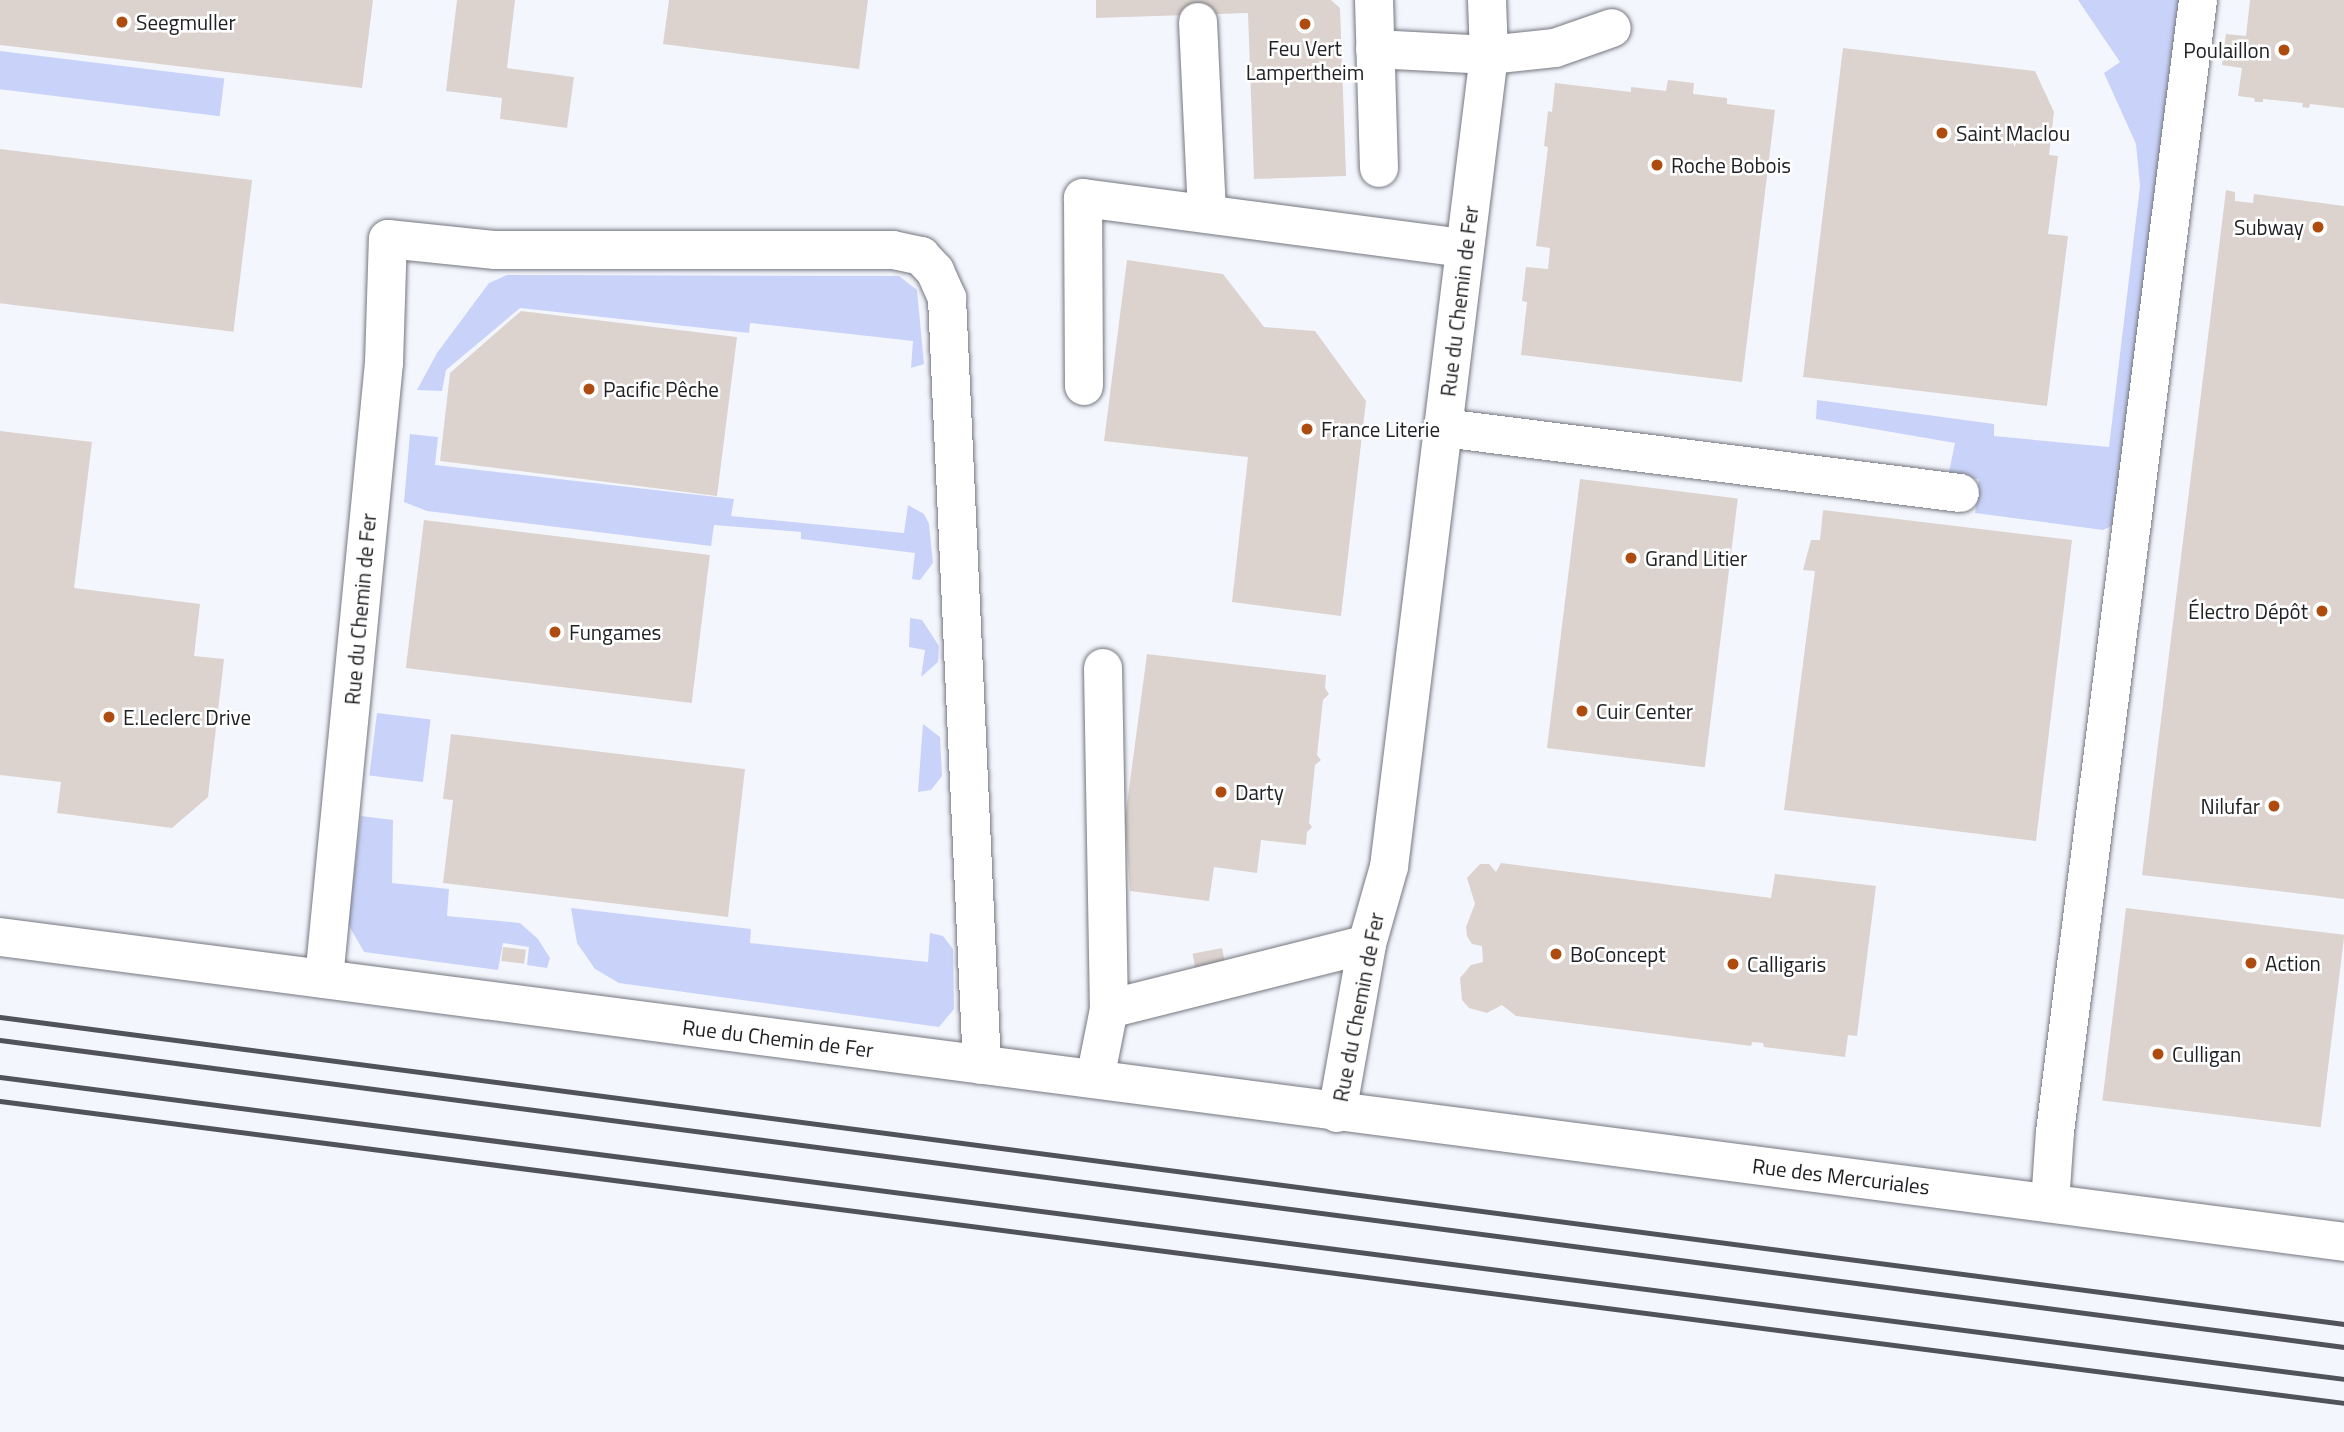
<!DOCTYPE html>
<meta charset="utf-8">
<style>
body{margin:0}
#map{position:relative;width:2344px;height:1432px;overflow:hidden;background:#f4f6fe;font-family:"Titillium Web",sans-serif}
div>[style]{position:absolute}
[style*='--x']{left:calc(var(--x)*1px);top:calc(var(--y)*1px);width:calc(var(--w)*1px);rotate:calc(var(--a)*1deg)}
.green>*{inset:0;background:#c9d3f9;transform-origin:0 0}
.building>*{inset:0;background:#dcd3ce;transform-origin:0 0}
.roads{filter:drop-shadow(0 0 2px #75777f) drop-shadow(0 0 2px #75777f)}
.minor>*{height:38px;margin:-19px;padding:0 19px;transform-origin:19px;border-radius:19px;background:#fff}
.rail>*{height:5px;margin:-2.5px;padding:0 2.5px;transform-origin:2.5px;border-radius:2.5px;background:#525358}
.dots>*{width:19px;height:19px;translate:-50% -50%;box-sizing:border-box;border:4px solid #fff;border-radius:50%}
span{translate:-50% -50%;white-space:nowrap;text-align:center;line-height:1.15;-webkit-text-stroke:5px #fff;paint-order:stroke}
.poi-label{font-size:21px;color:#202124}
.left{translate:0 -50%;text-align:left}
.right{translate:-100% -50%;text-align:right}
.street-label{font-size:21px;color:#202124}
</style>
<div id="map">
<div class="green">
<i style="clip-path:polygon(2078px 0,2180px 0,2122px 521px,2103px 530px,1975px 513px,1979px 479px,1948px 477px,1955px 443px,1816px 419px,1817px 400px,1994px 424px,1994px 436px,2109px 447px,2140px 186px,2136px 144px,2104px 73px,2120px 62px)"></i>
<i style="left:0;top:51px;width:226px;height:38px;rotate:7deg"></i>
<i style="clip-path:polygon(507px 275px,899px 276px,917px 290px,924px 364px,911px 368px,913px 341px,750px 323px,749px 333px,520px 308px,446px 370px,442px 391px,417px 390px,437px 353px,489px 283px)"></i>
<i style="clip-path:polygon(410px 434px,438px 437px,435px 465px,734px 499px,731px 516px,904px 533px,908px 505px,924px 514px,929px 524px,933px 563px,920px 580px,912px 579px,915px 553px,801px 539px,801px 532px,714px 525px,711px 546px,427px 511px,404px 502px)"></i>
<i style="clip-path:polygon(910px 618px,922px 620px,939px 646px,938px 662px,921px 677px,925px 650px,909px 647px)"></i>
<i style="left:377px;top:713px;width:54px;height:63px;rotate:7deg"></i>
<i style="clip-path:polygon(923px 724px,940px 737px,942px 776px,931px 790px,918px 792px)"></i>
<i style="clip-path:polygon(361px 816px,393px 820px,392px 883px,449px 889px,447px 916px,520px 923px,538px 939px,550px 958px,547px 968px,527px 965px,529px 947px,503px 943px,498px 970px,364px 952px,348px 924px)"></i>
<i style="clip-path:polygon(571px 908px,751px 929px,750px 943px,928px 962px,930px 933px,943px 936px,953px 949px,954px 1009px,939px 1027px,619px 983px,595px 969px,577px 943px)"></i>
</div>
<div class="building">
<i style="clip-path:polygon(0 0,373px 0,362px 88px,0 45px)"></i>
<i style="clip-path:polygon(457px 0,515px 0,507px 68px,574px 77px,567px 128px,500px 119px,502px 98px,446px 91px)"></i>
<i style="clip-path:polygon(669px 0,868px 0,859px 69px,663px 44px)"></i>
<i style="clip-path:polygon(1096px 0,1331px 0,1340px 8px,1346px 176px,1254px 179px,1248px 13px,1096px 18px)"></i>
<i style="clip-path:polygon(2250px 0,2344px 0,2344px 108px,2310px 104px,2309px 108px,2302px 107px,2303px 103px,2263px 99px,2263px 102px,2255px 102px,2254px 98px,2238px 96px,2242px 68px,2222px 65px,2226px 34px,2246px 36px)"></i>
<i style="clip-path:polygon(1843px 48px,2035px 71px,2054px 112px,2049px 155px,2058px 156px,2048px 234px,2068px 236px,2047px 406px,1803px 377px)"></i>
<i style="clip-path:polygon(1668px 80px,1694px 83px,1693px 94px,1727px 98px,1727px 104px,1775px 110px,1742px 382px,1521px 355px,1527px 302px,1522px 301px,1526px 267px,1548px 269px,1550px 248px,1536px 246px,1548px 147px,1544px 146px,1548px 111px,1552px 112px,1555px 83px,1631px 92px,1631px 87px,1666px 91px)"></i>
<i style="left:0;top:149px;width:254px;height:153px;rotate:7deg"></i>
<i style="clip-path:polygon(2226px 190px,2235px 192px,2235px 201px,2253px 203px,2254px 194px,2344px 206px,2344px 899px,2142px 875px)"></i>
<i style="clip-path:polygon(1127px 260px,1223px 274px,1264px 327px,1315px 331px,1366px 401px,1341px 616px,1232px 602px,1248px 457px,1104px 441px)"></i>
<i style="clip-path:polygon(521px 311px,737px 337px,717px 496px,440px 461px,450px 373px)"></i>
<i style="clip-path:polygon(0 431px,92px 442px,74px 588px,200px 604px,194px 656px,224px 659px,208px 797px,172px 828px,57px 813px,61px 782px,0 775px)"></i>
<i style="left:1580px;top:479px;width:159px;height:271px;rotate:7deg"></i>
<i style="clip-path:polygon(1823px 510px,2072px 540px,2036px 841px,1784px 810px,1815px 571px,1803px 570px,1811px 540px,1820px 540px)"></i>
<i style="left:424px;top:520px;width:288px;height:149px;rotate:7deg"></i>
<i style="clip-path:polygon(1147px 654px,1326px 675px,1325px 688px,1329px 694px,1323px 700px,1317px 755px,1321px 760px,1315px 765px,1309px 823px,1312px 827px,1307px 832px,1306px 845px,1261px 840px,1257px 873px,1214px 867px,1209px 901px,1130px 891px,1125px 819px)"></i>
<i style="clip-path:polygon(451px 734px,745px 769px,728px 917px,443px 883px,453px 800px,443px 799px)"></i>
<i style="clip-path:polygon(1501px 863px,1771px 898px,1775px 874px,1876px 886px,1857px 1036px,1848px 1035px,1845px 1057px,1764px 1047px,1763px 1043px,1752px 1042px,1751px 1046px,1516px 1016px,1502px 1005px,1487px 1013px,1469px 1008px,1462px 1000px,1460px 978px,1471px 965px,1483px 962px,1482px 946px,1472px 944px,1467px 936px,1466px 927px,1475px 904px,1467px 878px,1480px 864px,1489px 864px,1496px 872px)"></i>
<i style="left:2126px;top:908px;width:220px;height:194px;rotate:7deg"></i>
<i style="left:503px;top:947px;width:23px;height:14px;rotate:7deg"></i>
<i style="left:1222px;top:948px;width:16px;height:30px;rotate:79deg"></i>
</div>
<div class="roads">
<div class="minor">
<i style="--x:1374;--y:0;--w:168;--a:88.3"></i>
<i style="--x:1198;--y:22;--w:192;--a:87.3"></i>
<i style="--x:1375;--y:49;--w:114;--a:3"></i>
<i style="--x:1489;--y:55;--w:66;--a:-6.1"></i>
<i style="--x:1555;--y:48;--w:60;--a:-19.3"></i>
<i style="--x:1084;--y:386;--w:188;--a:-90.3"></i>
<i style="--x:1083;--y:198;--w:385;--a:7.5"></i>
<i style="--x:1444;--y:428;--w:520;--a:7.18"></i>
<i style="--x:1103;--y:668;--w:341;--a:89"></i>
<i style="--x:0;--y:937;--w:2364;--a:7.41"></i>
<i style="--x:324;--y:979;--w:619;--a:-84.44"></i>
<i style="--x:384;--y:363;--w:124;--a:-88.2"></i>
<i style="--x:388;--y:239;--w:108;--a:5.9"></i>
<i style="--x:495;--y:250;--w:398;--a:0"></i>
<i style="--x:893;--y:250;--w:29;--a:12"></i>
<i style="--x:921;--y:256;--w:21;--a:47"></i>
<i style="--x:935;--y:271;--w:30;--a:66"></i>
<i style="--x:947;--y:298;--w:768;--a:87.39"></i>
<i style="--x:1095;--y:1079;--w:71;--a:-78.7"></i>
<i style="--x:1109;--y:1009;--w:266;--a:-14.1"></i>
<i style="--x:1337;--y:1113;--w:172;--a:-79.9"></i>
<i style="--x:1367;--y:944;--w:80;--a:-74.1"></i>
<i style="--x:1389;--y:867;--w:818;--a:-82.98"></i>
<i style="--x:1489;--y:55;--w:55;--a:-92.1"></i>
<i style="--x:2050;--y:1203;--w:71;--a:-86"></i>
<i style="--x:2055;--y:1132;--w:1141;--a:-82.8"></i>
</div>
</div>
<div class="rail">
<i style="--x:0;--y:1017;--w:2364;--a:7.46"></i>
<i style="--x:0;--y:1040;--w:2364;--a:7.46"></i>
<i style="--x:0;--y:1077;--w:2363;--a:7.34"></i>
<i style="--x:0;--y:1101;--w:2363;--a:7.34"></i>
</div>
<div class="dots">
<i style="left:122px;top:22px;background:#ae4c10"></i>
<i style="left:1305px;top:24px;background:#ae4c10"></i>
<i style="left:2284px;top:50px;background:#ae4c10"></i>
<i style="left:1942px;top:133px;background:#ae4c10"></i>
<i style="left:1657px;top:165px;background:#ae4c10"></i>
<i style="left:2318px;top:227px;background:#ae4c10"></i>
<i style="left:589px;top:389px;background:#ae4c10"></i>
<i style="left:1307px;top:429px;background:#ae4c10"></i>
<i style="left:1631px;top:558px;background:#ae4c10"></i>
<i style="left:2322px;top:611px;background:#ae4c10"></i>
<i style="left:555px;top:632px;background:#ae4c10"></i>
<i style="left:1582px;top:711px;background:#ae4c10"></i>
<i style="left:109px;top:717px;background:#ae4c10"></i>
<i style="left:1221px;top:792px;background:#ae4c10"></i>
<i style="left:2274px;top:806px;background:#ae4c10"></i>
<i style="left:1556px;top:954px;background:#ae4c10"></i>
<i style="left:2251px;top:963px;background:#ae4c10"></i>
<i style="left:1733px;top:964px;background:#ae4c10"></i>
<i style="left:2158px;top:1054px;background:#ae4c10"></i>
</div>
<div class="poi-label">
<span class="left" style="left:136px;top:22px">Seegmuller</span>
<span style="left:1305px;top:60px">Feu Vert<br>Lampertheim</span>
<span class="right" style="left:2270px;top:50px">Poulaillon</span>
<span class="left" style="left:1956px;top:133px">Saint Maclou</span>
<span class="left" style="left:1671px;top:165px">Roche Bobois</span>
<span class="right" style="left:2304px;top:227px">Subway</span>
<span class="left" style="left:603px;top:389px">Pacific Pêche</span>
<span class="left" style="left:1321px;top:429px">France Literie</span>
<span class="left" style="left:1645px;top:558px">Grand Litier</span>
<span class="right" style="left:2308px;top:611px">Électro Dépôt</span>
<span class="left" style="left:569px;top:632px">Fungames</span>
<span class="left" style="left:1596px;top:711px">Cuir Center</span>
<span class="left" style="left:123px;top:717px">E.Leclerc Drive</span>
<span class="left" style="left:1235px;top:792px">Darty</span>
<span class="right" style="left:2260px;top:806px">Nilufar</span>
<span class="left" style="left:1570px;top:954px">BoConcept</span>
<span class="left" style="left:2265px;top:963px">Action</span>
<span class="left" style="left:1747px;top:964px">Calligaris</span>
<span class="left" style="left:2172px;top:1054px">Culligan</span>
</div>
<div class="street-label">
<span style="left:1459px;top:301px;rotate:-83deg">Rue du Chemin de Fer</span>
<span style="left:360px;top:609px;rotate:-85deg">Rue du Chemin de Fer</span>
<span style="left:1358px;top:1007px;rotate:-79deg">Rue du Chemin de Fer</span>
<span style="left:778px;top:1038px;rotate:7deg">Rue du Chemin de Fer</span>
<span style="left:1841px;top:1176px;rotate:7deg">Rue des Mercuriales</span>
</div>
</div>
